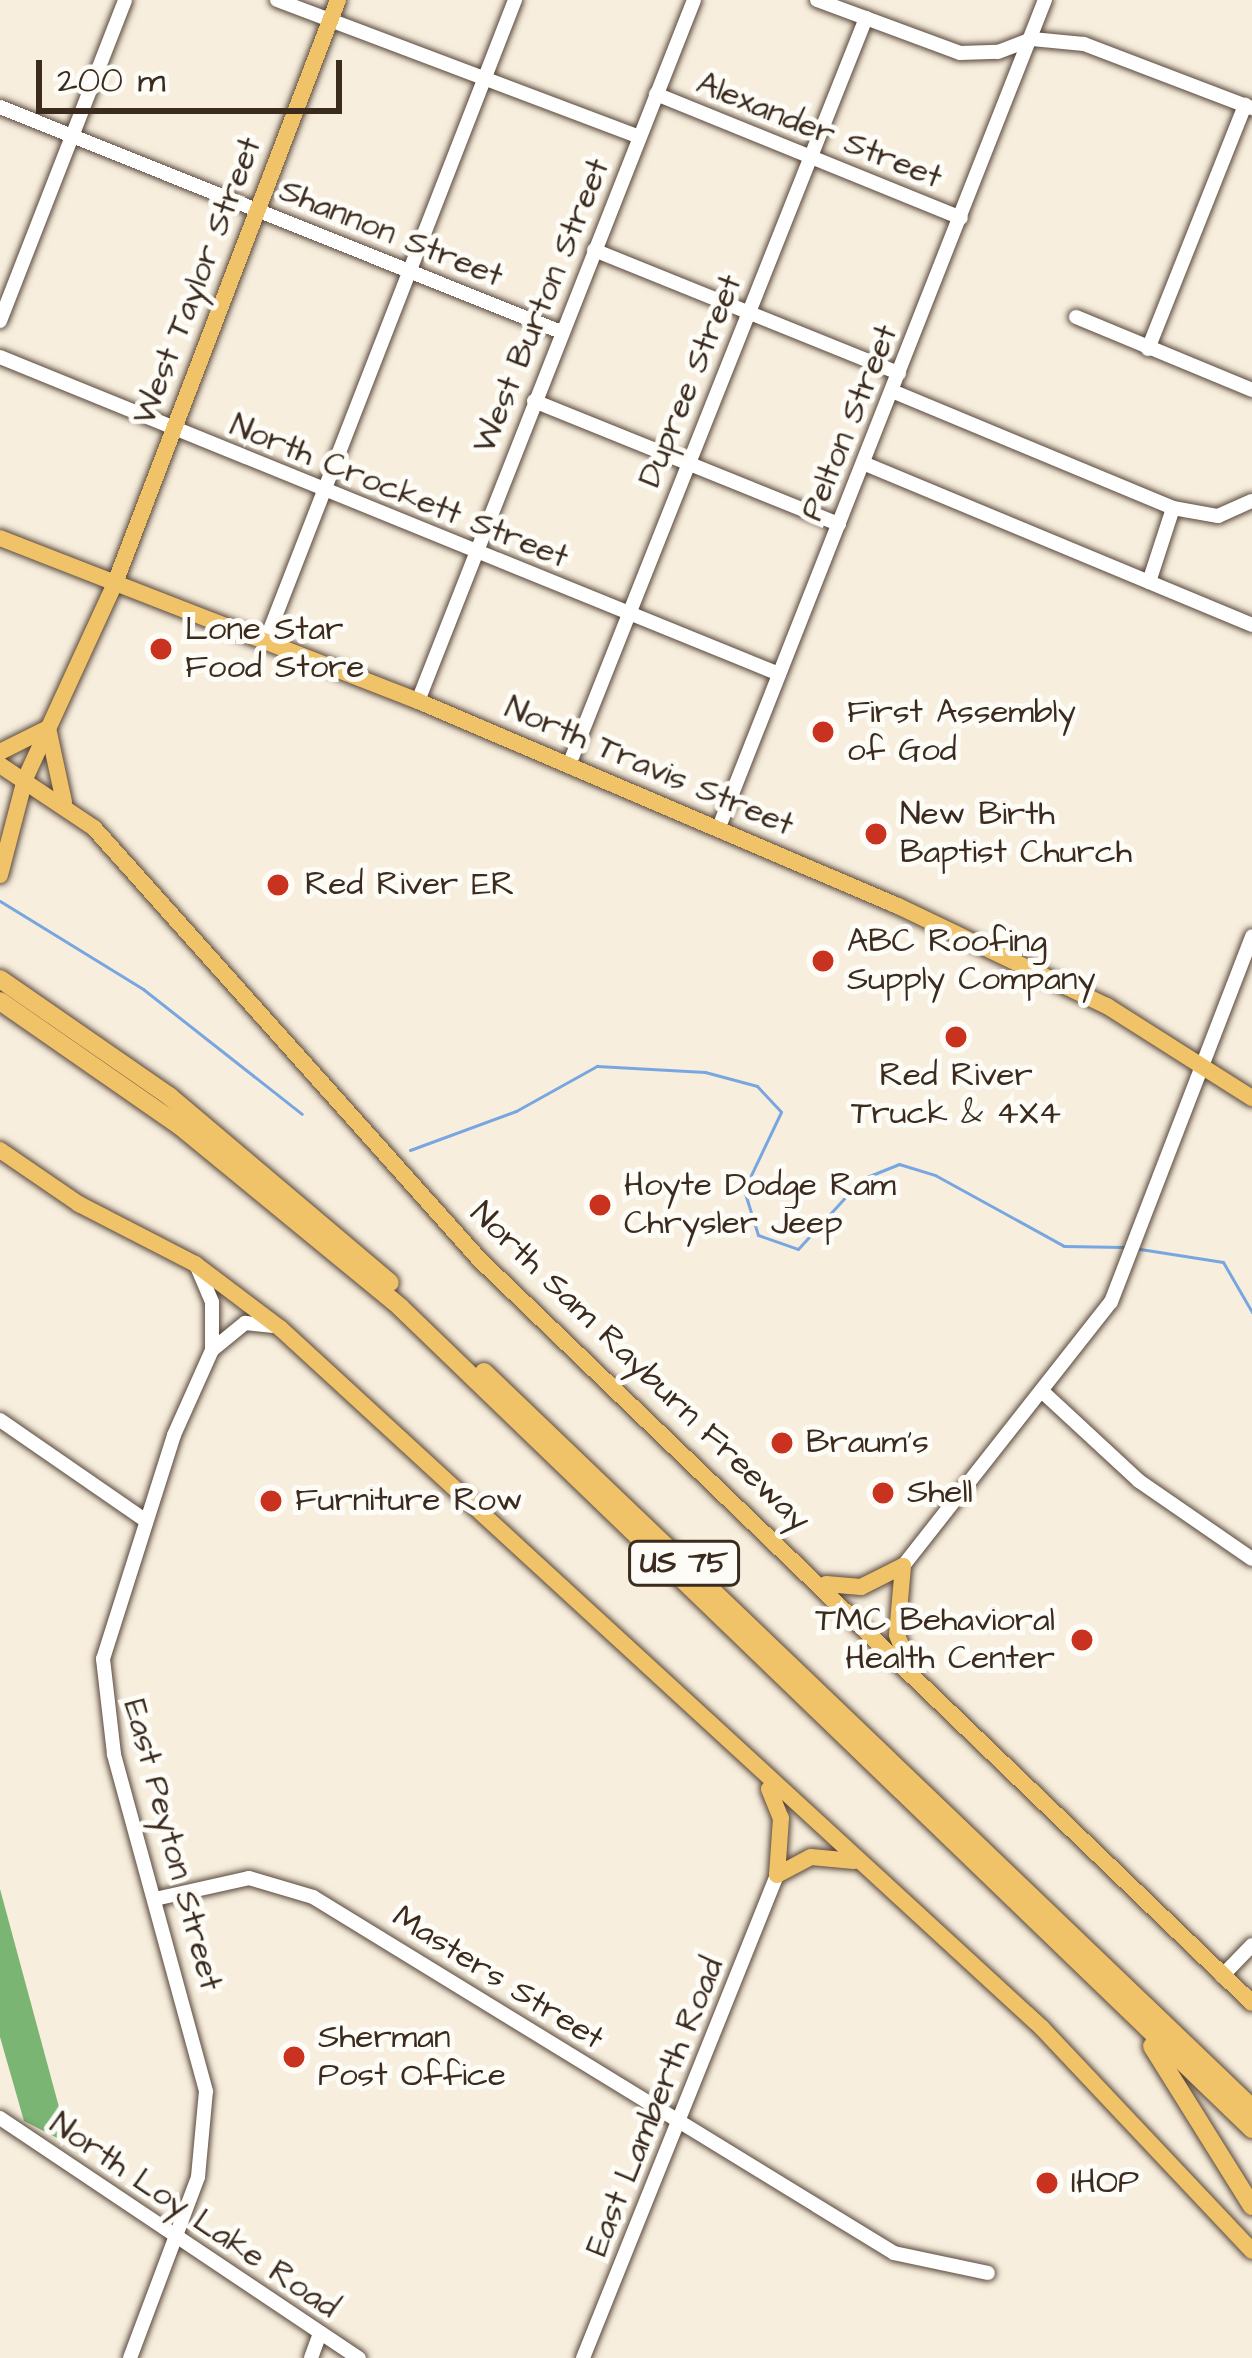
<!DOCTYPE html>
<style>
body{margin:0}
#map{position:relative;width:1252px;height:2358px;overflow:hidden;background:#f8eedd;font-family:"Architects Daughter",sans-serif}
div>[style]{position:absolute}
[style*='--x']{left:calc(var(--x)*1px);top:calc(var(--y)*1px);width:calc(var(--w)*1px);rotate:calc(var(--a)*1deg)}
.forest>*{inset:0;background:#7ab574}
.stream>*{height:3px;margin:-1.5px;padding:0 1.5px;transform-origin:1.5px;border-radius:1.5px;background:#78a6e1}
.roads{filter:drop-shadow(0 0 3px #57473b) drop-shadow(0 0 3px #57473b)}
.minor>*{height:14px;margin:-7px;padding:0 7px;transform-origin:7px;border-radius:7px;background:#fff}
.major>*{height:16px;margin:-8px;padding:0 8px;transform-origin:8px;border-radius:8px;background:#f1c369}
.highway>*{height:18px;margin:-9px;padding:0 9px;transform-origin:9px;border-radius:9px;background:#f1c369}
.dots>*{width:33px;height:33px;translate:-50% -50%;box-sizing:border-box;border:6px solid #fdfcf7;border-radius:50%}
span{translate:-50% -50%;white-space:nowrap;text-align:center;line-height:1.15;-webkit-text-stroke:10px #fdfcf7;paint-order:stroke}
.shield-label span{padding:3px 9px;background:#fdfcf7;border:3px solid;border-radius:9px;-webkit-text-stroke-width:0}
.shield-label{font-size:30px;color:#3b2a1e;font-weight:700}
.street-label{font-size:33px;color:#3b2a1e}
.poi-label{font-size:33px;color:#3b2a1e}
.left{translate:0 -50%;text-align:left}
.right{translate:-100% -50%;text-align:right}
.scale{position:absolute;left:36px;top:60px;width:306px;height:54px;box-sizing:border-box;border:6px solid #3b2a1e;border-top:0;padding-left:15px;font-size:36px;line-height:42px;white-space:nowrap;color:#3b2a1e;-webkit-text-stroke:9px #fdfcf7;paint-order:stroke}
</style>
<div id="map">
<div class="forest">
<i style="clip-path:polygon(0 1889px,69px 2144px,24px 2121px,0 2037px)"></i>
</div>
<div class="stream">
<i style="--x:0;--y:901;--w:168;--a:31.6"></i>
<i style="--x:143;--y:989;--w:202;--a:38.2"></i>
<i style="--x:410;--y:1150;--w:113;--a:-20.2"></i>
<i style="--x:516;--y:1111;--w:93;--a:-29.1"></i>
<i style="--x:597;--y:1066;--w:108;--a:3.2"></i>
<i style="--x:705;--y:1072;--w:54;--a:15.1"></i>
<i style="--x:757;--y:1086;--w:35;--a:47"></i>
<i style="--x:781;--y:1112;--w:86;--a:115.4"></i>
<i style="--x:744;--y:1190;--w:47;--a:72.7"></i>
<i style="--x:758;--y:1235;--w:42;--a:19.3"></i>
<i style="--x:798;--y:1249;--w:95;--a:-47.6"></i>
<i style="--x:862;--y:1179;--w:40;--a:-22"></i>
<i style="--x:899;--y:1164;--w:38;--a:17"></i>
<i style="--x:935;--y:1175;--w:147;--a:28.8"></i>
<i style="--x:1064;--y:1246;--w:60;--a:1"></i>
<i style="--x:1140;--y:1249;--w:84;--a:8.9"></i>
<i style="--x:1223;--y:1262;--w:58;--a:59.9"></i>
</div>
<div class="roads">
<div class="minor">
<i style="--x:277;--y:0;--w:387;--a:20.7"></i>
<i style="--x:817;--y:0;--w:153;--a:20.3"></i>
<i style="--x:960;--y:53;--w:38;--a:-2"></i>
<i style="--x:998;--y:52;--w:36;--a:-21"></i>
<i style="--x:1032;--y:39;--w:52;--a:5.5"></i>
<i style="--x:1084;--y:44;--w:180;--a:20.9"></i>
<i style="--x:656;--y:94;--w:329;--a:22.1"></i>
<i style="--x:0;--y:107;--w:604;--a:21.85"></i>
<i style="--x:594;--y:250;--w:329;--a:22"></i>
<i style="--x:1076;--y:317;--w:191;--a:22.5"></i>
<i style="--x:0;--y:321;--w:344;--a:-68.7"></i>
<i style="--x:1148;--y:349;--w:263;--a:-68.3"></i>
<i style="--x:0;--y:357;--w:841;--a:22.14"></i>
<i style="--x:892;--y:391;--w:304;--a:22.6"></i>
<i style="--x:1173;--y:508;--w:46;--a:10.1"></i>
<i style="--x:1218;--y:516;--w:37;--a:-24"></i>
<i style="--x:534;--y:401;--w:329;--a:22"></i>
<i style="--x:863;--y:463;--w:421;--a:22.6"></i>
<i style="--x:1149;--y:582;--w:78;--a:-72"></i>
<i style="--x:266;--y:640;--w:687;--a:-68.74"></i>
<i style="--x:418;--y:701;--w:753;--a:-68.51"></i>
<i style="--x:569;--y:765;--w:804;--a:-68.32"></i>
<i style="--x:719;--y:827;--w:889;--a:-68.49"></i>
<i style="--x:212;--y:1350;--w:43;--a:-39.3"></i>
<i style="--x:245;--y:1323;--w:29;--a:6"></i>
<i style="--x:1045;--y:1394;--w:128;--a:42.8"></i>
<i style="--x:1139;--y:1481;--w:137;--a:34.6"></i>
<i style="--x:0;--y:1420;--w:176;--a:34.6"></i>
<i style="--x:903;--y:1566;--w:336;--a:-51.8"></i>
<i style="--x:1111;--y:1302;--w:392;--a:-68.9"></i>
<i style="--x:155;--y:1899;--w:96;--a:-12.6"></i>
<i style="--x:249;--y:1878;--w:67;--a:16.5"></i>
<i style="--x:313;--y:1897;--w:681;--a:31.5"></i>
<i style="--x:894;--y:2253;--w:96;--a:12"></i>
<i style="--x:1222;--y:1976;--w:43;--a:-45.9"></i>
<i style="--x:0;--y:2118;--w:432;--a:33.8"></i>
<i style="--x:130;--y:2358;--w:193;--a:-69.4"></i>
<i style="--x:198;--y:2177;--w:86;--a:-84.7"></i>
<i style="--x:206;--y:2091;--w:349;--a:-105.3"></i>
<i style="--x:114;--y:1754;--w:96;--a:-96.6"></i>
<i style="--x:103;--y:1659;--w:235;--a:-72.4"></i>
<i style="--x:174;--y:1435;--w:93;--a:-65.9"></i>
<i style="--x:212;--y:1350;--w:48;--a:-90"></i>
<i style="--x:212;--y:1302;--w:38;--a:-113"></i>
<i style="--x:311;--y:2358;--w:27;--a:-70"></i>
<i style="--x:583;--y:2358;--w:521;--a:-68.12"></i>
</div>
<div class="major">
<i style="--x:0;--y:538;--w:449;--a:21.3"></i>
<i style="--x:418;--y:701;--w:522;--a:23.13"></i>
<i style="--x:898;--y:906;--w:232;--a:25.6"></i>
<i style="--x:1107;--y:1006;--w:172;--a:32.4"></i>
<i style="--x:0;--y:752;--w:54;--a:-26.6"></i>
<i style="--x:48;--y:728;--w:76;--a:77.8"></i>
<i style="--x:0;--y:765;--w:113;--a:33.8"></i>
<i style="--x:94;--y:828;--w:579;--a:48.22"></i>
<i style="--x:480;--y:1260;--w:1071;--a:43.9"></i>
<i style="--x:0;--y:875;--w:99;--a:-75.4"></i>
<i style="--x:25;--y:779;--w:216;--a:-65.3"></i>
<i style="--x:115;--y:583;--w:624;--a:-69.07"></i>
<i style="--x:0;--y:1150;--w:96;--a:34.4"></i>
<i style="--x:79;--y:1204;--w:131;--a:27.3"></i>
<i style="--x:195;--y:1264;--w:106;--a:37"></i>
<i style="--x:280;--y:1328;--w:1035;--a:42.57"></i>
<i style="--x:1042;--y:2028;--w:306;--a:46.7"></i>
<i style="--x:903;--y:1566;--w:69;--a:95"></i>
<i style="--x:897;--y:1635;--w:29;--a:68"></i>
<i style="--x:826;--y:1584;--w:35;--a:5"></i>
<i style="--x:861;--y:1587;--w:47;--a:-26.6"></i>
<i style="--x:769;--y:1789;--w:31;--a:68"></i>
<i style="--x:781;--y:1818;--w:57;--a:94"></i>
<i style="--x:777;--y:1875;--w:38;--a:-28"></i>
<i style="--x:811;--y:1857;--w:43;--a:5.3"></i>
</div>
<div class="highway">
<i style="--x:0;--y:979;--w:206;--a:34.7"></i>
<i style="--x:169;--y:1096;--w:289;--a:40.2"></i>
<i style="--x:0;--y:1001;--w:219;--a:34.8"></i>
<i style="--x:180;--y:1126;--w:285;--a:39.4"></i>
<i style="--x:400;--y:1307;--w:1184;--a:43.97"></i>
<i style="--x:484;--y:1372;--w:1064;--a:43.78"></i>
<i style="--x:1152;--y:2046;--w:189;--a:58"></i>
</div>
</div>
<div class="dots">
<i style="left:161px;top:649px;background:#c8321e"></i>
<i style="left:823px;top:732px;background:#c8321e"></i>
<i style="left:876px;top:834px;background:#c8321e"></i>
<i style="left:278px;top:885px;background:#c8321e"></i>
<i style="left:823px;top:961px;background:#c8321e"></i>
<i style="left:956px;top:1037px;background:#c8321e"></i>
<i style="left:600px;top:1205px;background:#c8321e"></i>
<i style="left:782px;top:1443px;background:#c8321e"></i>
<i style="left:883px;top:1493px;background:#c8321e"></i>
<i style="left:271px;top:1501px;background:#c8321e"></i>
<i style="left:1082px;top:1640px;background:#c8321e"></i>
<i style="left:294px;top:2057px;background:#c8321e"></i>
<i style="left:1047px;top:2183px;background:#c8321e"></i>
</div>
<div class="shield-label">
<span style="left:684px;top:1563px">US 75</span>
</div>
<div class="street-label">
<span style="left:819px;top:131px;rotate:22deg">Alexander Street</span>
<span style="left:391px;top:234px;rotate:22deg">Shannon Street</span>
<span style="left:198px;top:281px;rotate:-69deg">West Taylor Street</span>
<span style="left:542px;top:306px;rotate:-68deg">West Burton Street</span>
<span style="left:691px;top:381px;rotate:-68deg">Dupree Street</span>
<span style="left:850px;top:423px;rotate:-68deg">Pelton Street</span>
<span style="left:399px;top:492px;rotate:22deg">North Crockett Street</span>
<span style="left:649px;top:767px;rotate:23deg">North Travis Street</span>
<span style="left:640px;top:1367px;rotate:44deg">North Sam Rayburn Freeway</span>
<span style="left:172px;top:1845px;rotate:75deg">East Peyton Street</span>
<span style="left:498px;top:1978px;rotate:32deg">Masters Street</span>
<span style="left:655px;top:2107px;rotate:-68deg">East Lamberth Road</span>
<span style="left:194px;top:2216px;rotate:34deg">North Loy Lake Road</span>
</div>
<div class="poi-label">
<span class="left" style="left:185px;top:649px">Lone Star<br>Food Store</span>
<span class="left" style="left:847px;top:732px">First Assembly<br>of God</span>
<span class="left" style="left:900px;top:834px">New Birth<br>Baptist Church</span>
<span class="left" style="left:305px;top:885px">Red River ER</span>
<span class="left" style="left:847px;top:961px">ABC Roofing<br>Supply Company</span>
<span style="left:956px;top:1095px">Red River<br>Truck &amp; 4X4</span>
<span class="left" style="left:624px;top:1205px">Hoyte Dodge Ram<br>Chrysler Jeep</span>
<span class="left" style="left:806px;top:1443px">Braum's</span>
<span class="left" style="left:907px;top:1493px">Shell</span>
<span class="left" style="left:295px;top:1501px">Furniture Row</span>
<span class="right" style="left:1055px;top:1640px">TMC Behavioral<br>Health Center</span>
<span class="left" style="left:318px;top:2057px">Sherman<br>Post Office</span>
<span class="left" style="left:1071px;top:2183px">IHOP</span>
</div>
<div class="scale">200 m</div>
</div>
